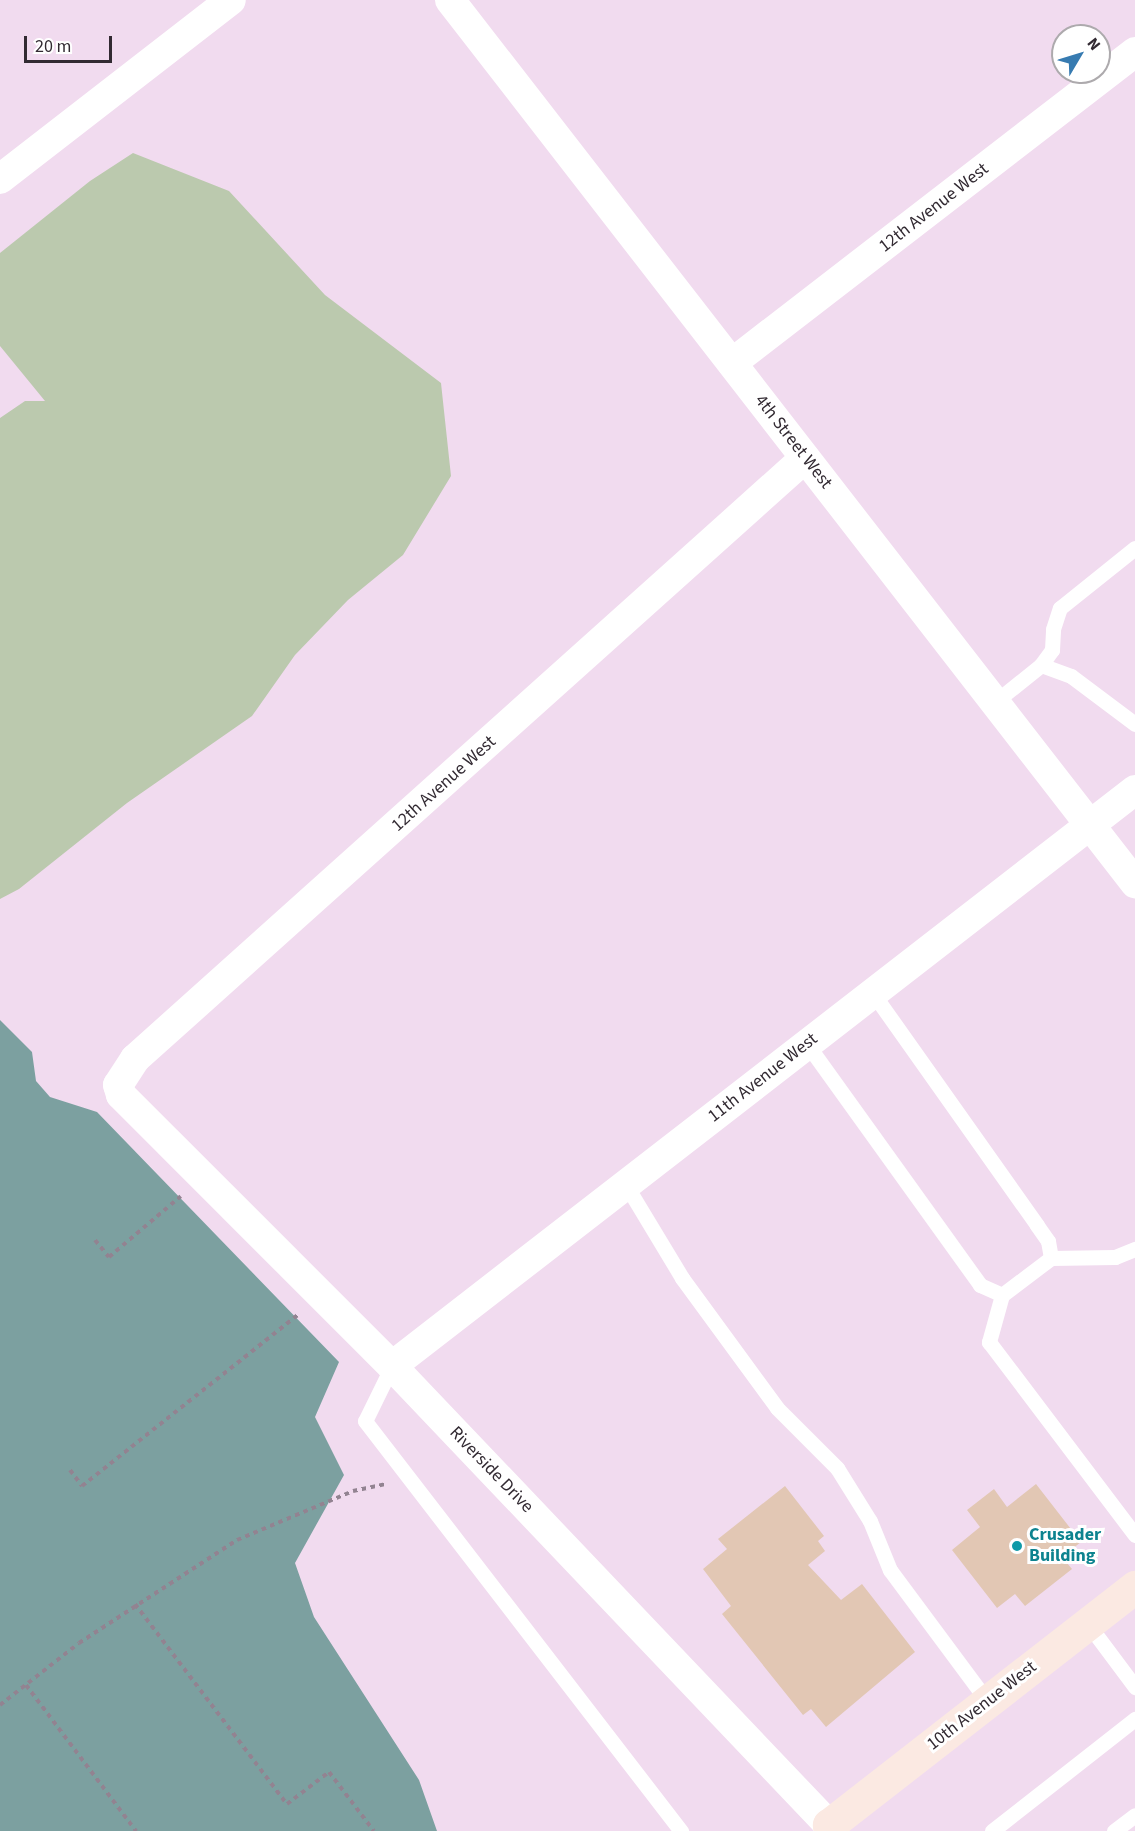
<!DOCTYPE html>
<style>
body{margin:0}
#map{position:relative;width:1135px;height:1831px;overflow:hidden;background:#f1dbef;font-family:"Source Sans 3",sans-serif}
div>[style]{position:absolute}
[style*='--x']{left:calc(var(--x)*1px);top:calc(var(--y)*1px);width:calc(var(--w)*1px);rotate:calc(var(--a)*1deg)}
.green>*{inset:0;background:#bbc9ae}
.water>*{inset:0;background:#7ca0a0}
.building>*{inset:0;background:#e2c7b4}
.path>*{height:4px;margin-top:-2px;transform-origin:0;background:repeating-linear-gradient(90deg,#928391 0 4.5px,transparent 0 9px)}
.lane>*{height:15px;margin:-7.5px;padding:0 7.5px;transform-origin:7.5px;border-radius:7.5px;background:#fff}
.street>*{height:30px;margin:-15px;padding:0 15px;transform-origin:15px;border-radius:15px;background:#fff}
.secondary>*{height:33px;margin:-16.5px;padding:0 16.5px;transform-origin:16.5px;border-radius:16.5px;background:#fbe9e2}
.dots>*{width:16px;height:16px;translate:-50% -50%;box-sizing:border-box;border:3px solid #fff;border-radius:50%}
span{translate:-50% -50%;white-space:nowrap;text-align:center;line-height:1.15;-webkit-text-stroke:6px #fff;paint-order:stroke}
.street-label{font-size:18px;color:#322a32}
.culture-label{font-size:18px;color:#0d838f;font-weight:700}
.left{translate:0 -50%;text-align:left}
.north{position:absolute;left:1051px;top:24px;width:60px;height:60px;box-sizing:border-box;background:#fff;border:2px solid #adaaad;border-radius:50%;rotate:52deg;font-size:16px;font-weight:700;line-height:24px;text-align:center;color:#322a32}
.north::after{content:'';display:block;margin:auto;width:21px;height:27px;background:#377bb1;clip-path:polygon(50% 0,100% 100%,50% 72%,0 100%)}
.scale{position:absolute;left:24px;top:36px;width:88px;height:27px;box-sizing:border-box;border:3px solid #322a32;border-top:0;padding-left:8px;font-size:18px;line-height:21px;white-space:nowrap;color:#322a32;-webkit-text-stroke:4px #fff;paint-order:stroke}
</style>
<div id="map">
<div class="green">
<i style="clip-path:polygon(133px 153px,229px 191px,325px 295px,441px 383px,451px 476px,403px 555px,348px 600px,295px 655px,252px 716px,127px 803px,19px 889px,0 899px,0 418px,25px 401px,45px 401px,0 346px,0 253px,90px 181px)"></i>
</div>
<div class="water">
<i style="clip-path:polygon(0 1020px,32px 1052px,36px 1081px,50px 1097px,97px 1112px,339px 1362px,315px 1417px,344px 1475px,295px 1563px,314px 1617px,419px 1780px,437px 1831px,0 1831px)"></i>
</div>
<div class="building">
<i style="clip-path:polygon(1036px 1484px,1081px 1542px,1062px 1557px,1072px 1569px,1025px 1606px,1015px 1594px,997px 1608px,952px 1550px,980px 1527px,967px 1510px,994px 1489px,1007px 1507px)"></i>
<i style="clip-path:polygon(785px 1486px,824px 1536px,818px 1541px,825px 1551px,808px 1565px,841px 1600px,862px 1584px,915px 1652px,826px 1727px,811px 1709px,803px 1715px,722px 1614px,731px 1606px,703px 1569px,727px 1549px,718px 1539px)"></i>
</div>
<div class="path">
<i style="--x:95;--y:1240;--w:22;--a:51"></i>
<i style="--x:109;--y:1257;--w:94;--a:-40.3"></i>
<i style="--x:70;--y:1470;--w:20;--a:53"></i>
<i style="--x:82;--y:1486;--w:275;--a:-38.4"></i>
<i style="--x:135;--y:1604;--w:251;--a:52.8"></i>
<i style="--x:287;--y:1804;--w:53;--a:-37.3"></i>
<i style="--x:329;--y:1772;--w:74;--a:52.7"></i>
<i style="--x:26;--y:1685;--w:183;--a:53"></i>
<i style="--x:0;--y:1705;--w:100;--a:-38.1"></i>
<i style="--x:79;--y:1643;--w:189;--a:-33.1"></i>
<i style="--x:237;--y:1540;--w:126;--a:-22.9"></i>
<i style="--x:353;--y:1491;--w:33;--a:-12"></i>
</div>
<div class="lane">
<i style="--x:1041;--y:665;--w:32;--a:20"></i>
<i style="--x:1071;--y:676;--w:80;--a:36.9"></i>
<i style="--x:995;--y:702;--w:59;--a:-38.8"></i>
<i style="--x:1041;--y:665;--w:19;--a:-54"></i>
<i style="--x:1052;--y:650;--w:21;--a:-87"></i>
<i style="--x:1053;--y:629;--w:22;--a:-72"></i>
<i style="--x:1060;--y:608;--w:96;--a:-38.7"></i>
<i style="--x:807;--y:1044;--w:297;--a:54.3"></i>
<i style="--x:980;--y:1285;--w:24;--a:24"></i>
<i style="--x:1002;--y:1295;--w:61;--a:-37.1"></i>
<i style="--x:1051;--y:1258;--w:17;--a:-100"></i>
<i style="--x:1048;--y:1241;--w:19;--a:-125"></i>
<i style="--x:1037;--y:1225;--w:284;--a:-125.3"></i>
<i style="--x:626;--y:1185;--w:109;--a:58.9"></i>
<i style="--x:682;--y:1278;--w:161;--a:53.8"></i>
<i style="--x:777;--y:1408;--w:85;--a:45"></i>
<i style="--x:837;--y:1468;--w:62;--a:58.1"></i>
<i style="--x:870;--y:1521;--w:53;--a:67.8"></i>
<i style="--x:890;--y:1570;--w:164;--a:53.4"></i>
<i style="--x:1051;--y:1258;--w:64;--a:-0.9"></i>
<i style="--x:1115;--y:1257;--w:22;--a:-22"></i>
<i style="--x:1002;--y:1295;--w:49;--a:105.5"></i>
<i style="--x:989;--y:1342;--w:242;--a:52.9"></i>
<i style="--x:392;--y:1366;--w:61;--a:116.1"></i>
<i style="--x:365;--y:1421;--w:518;--a:52.38"></i>
<i style="--x:1088;--y:1624;--w:79;--a:53.3"></i>
<i style="--x:992;--y:1831;--w:182;--a:-38.1"></i>
<i style="--x:1114;--y:1831;--w:26;--a:-37"></i>
</div>
<div class="street">
<i style="--x:450;--y:0;--w:1118;--a:52.2"></i>
<i style="--x:0;--y:179;--w:292;--a:-37.8"></i>
<i style="--x:732;--y:363;--w:509;--a:-37.66"></i>
<i style="--x:805;--y:458;--w:900;--a:138.11"></i>
<i style="--x:135;--y:1059;--w:31;--a:123"></i>
<i style="--x:118;--y:1085;--w:10;--a:73"></i>
<i style="--x:121;--y:1095;--w:383;--a:45"></i>
<i style="--x:392;--y:1366;--w:634;--a:46.41"></i>
<i style="--x:392;--y:1366;--w:940;--a:-37.78"></i>
</div>
<div class="secondary">
<i style="--x:832;--y:1831;--w:7;--a:-117"></i>
<i style="--x:829;--y:1825;--w:388;--a:-37.9"></i>
</div>
<div class="dots">
<i style="left:1017px;top:1546px;background:#0f9aa8"></i>
</div>
<div class="street-label">
<span style="left:934px;top:208px;rotate:-38deg">12th Avenue West</span>
<span style="left:793px;top:442px;rotate:52deg">4th Street West</span>
<span style="left:444px;top:784px;rotate:-42deg">12th Avenue West</span>
<span style="left:763px;top:1078px;rotate:-38deg">11th Avenue West</span>
<span style="left:491px;top:1470px;rotate:46deg">Riverside Drive</span>
<span style="left:982px;top:1706px;rotate:-38deg">10th Avenue West</span>
</div>
<div class="culture-label">
<span class="left" style="left:1029px;top:1546px">Crusader<br>Building</span>
</div>
<div class="north">N</div>
<div class="scale">20 m</div>
</div>
